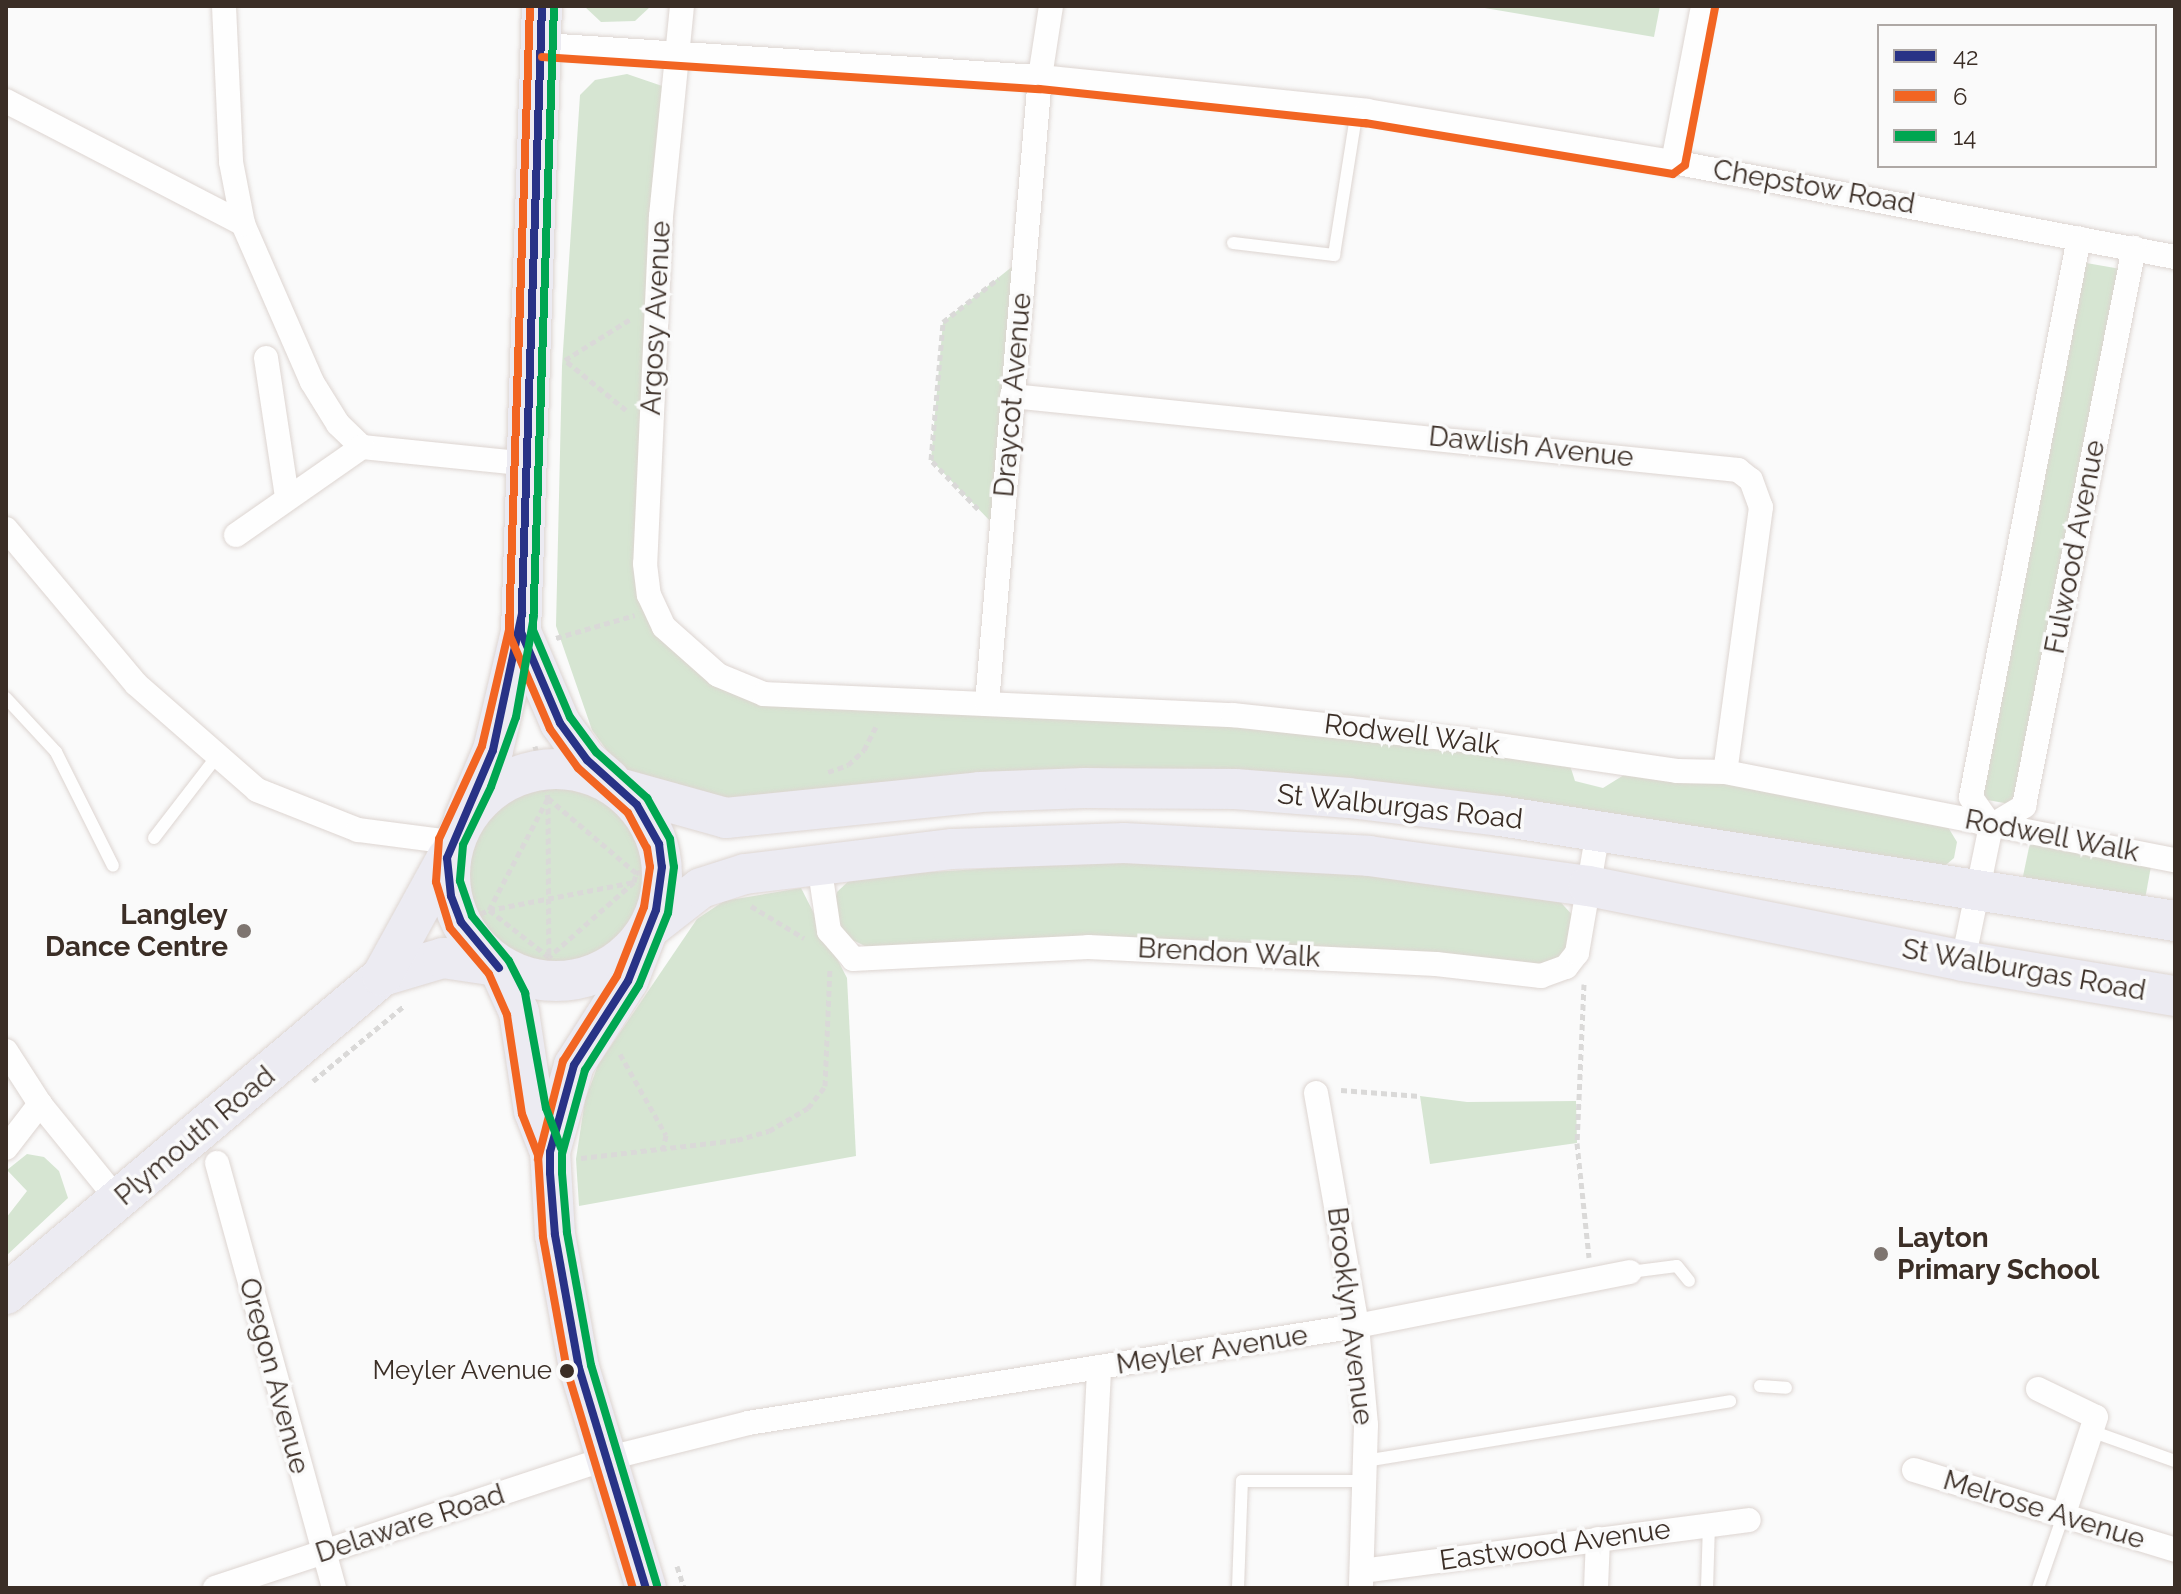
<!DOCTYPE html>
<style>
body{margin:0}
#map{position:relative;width:2181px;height:1594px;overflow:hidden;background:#fafafa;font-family:Raleway,sans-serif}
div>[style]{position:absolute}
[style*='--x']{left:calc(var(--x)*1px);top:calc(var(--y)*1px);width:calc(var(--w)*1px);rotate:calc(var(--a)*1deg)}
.green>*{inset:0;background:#d6e5d2;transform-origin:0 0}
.round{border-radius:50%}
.path>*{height:5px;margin-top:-2.5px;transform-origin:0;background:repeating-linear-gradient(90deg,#dad9d8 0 6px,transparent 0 10px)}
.roads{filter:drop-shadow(0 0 2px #ddd5d1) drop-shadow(0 0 2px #ddd5d1)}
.service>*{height:12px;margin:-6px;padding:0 6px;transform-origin:6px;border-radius:6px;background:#fefefe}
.minor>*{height:24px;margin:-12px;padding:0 12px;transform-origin:12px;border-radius:12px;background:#fefefe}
.primary>*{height:40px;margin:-20px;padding:0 20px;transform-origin:20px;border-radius:20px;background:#ecebf2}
.primary>.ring{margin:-20px;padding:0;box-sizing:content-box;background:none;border:40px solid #ecebf2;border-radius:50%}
.bus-1>*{height:8px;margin:-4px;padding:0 4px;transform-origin:4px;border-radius:4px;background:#283286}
.bus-2>*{height:8px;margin:-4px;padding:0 4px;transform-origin:4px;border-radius:4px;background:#f26522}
.bus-3>*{height:8px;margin:-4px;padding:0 4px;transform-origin:4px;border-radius:4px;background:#00a651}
.dots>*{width:22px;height:22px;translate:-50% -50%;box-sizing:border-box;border:4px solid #fafafa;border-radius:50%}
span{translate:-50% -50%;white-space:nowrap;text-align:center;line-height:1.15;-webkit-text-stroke:7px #fafafa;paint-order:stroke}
.bus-label{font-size:26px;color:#3b2e26}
.right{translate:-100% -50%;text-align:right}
.street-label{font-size:28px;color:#3b2e26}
.poi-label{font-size:28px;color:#3b2e26;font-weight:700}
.left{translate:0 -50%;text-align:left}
.frame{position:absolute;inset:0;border:8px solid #3b2e26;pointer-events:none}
.legend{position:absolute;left:1877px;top:24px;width:280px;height:144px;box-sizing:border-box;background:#fafafa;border:2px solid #aea8a5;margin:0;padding:10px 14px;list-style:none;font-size:24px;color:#3b2e26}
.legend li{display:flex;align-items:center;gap:16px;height:40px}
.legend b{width:40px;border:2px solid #aea8a5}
</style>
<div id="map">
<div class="green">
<i style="clip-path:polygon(584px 6px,651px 6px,635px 21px,601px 22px)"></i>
<i style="clip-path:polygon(1473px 6px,1660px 6px,1654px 37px)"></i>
<i style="clip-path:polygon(627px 74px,671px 89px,655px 609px,745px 690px,1008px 703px,1568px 759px,1575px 781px,1603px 788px,1640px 765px,1940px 814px,1957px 842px,1954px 858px,1927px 881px,1349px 798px,741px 817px,632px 785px,592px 730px,556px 626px,562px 366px,580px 95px,595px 80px)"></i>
<i style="left:2075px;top:261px;width:55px;height:546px;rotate:10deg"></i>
<i style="clip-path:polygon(1013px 266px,993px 524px,931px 460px,943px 322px)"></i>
<i class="round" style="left:466px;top:784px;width:180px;height:180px"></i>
<i style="clip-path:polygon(2032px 833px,2153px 855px,2142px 916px,2022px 881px)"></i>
<i style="clip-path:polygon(1134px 859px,1342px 870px,1555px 896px,1575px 918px,1566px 967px,1088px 947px,865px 946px,844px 936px,832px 915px,837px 892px,853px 877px)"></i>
<i style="clip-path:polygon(801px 888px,847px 978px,856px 1156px,579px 1206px,576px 1159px,585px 1100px,598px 1065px,697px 919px,724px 901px)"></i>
<i style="clip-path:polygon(1420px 1096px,1467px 1102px,1576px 1101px,1577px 1143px,1430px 1164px)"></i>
<i style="clip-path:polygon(27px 1154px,44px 1157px,59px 1171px,68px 1198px,6px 1256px,6px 1218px,27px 1191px,7px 1170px)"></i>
</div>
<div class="path">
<i style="--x:626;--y:410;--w:79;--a:-140.7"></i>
<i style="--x:565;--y:360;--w:79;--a:-32.1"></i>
<i style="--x:978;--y:509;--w:68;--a:-133.8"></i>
<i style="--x:931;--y:460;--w:139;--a:-85"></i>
<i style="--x:943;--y:322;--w:71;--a:-38.2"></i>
<i style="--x:556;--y:638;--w:82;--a:-16.2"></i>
<i style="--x:535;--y:746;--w:54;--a:76"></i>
<i style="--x:548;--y:798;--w:197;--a:89.7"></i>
<i style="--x:828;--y:772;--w:21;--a:-19"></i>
<i style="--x:848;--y:765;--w:22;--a:-43"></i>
<i style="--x:864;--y:750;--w:30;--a:-63"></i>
<i style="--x:634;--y:882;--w:113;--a:138.6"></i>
<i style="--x:549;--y:957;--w:76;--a:-141.9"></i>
<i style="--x:489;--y:910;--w:127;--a:-62.2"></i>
<i style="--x:548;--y:798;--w:116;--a:40.4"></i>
<i style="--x:751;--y:906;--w:62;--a:31.1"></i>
<i style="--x:453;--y:926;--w:39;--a:-24"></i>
<i style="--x:489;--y:910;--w:148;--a:-10.9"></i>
<i style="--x:634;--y:882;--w:9;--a:-77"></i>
<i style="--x:636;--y:873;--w:42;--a:-11"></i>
<i style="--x:1584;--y:984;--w:159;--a:92.5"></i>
<i style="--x:1577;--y:1143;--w:115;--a:84"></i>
<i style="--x:620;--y:1054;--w:93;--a:60.4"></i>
<i style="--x:666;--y:1135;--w:16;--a:101"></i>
<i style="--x:313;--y:1081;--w:118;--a:-39.5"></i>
<i style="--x:1341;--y:1090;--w:79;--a:4.3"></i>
<i style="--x:581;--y:1158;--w:157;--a:-6.6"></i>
<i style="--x:737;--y:1140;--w:33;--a:-16"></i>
<i style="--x:769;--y:1131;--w:45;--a:-30.5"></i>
<i style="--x:808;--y:1108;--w:28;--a:-52"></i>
<i style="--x:825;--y:1086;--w:118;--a:-87.6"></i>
<i style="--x:677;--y:1566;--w:23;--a:72"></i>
</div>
<div class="roads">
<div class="service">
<i style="--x:1233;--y:243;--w:102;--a:6.8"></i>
<i style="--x:1334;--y:255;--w:147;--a:-81"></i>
<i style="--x:6;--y:698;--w:74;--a:47.2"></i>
<i style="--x:56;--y:752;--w:127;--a:63.4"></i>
<i style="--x:154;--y:838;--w:105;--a:-52.4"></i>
<i style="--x:1630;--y:1272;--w:47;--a:-7.3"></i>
<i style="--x:1677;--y:1266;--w:19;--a:51"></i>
<i style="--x:1760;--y:1386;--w:26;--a:4"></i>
<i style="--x:2091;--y:1431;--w:89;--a:19.7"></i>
<i style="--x:1365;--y:1461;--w:370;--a:-9.3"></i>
<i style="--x:1238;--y:1588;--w:107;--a:-87.9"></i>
<i style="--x:1242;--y:1481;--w:122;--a:0"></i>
<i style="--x:1707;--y:1588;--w:63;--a:-88.2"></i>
<i style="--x:2038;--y:1588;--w:76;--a:-70.9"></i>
</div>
<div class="minor">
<i style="--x:224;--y:6;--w:156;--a:87.4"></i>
<i style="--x:231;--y:162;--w:63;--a:79"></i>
<i style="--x:243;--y:224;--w:172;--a:66.4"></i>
<i style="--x:312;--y:382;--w:49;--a:58.2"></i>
<i style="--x:338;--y:424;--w:33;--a:44"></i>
<i style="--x:362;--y:447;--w:167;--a:5.8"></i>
<i style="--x:682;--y:6;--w:211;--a:95.7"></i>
<i style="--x:661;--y:216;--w:348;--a:92.6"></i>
<i style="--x:645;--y:564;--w:31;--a:83"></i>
<i style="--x:649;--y:595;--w:35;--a:65"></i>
<i style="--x:664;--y:627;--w:72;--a:41.6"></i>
<i style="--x:718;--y:675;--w:50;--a:22.4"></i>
<i style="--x:764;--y:694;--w:469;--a:2.6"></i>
<i style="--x:1233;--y:715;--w:233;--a:6.2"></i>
<i style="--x:1465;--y:740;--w:214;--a:8.3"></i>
<i style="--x:1677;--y:771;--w:48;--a:1.2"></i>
<i style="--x:1725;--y:772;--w:459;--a:11.1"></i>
<i style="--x:543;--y:45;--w:498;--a:3.7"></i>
<i style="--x:1040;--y:77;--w:329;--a:5.9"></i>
<i style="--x:1367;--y:111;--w:310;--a:9.5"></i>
<i style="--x:1673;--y:162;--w:511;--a:10.72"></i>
<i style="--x:6;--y:101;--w:267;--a:27.4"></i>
<i style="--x:1673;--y:162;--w:159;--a:-79.1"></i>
<i style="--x:266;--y:358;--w:141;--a:81.4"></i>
<i style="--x:1012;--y:396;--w:730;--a:5.82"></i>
<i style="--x:1738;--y:470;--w:16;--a:38"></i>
<i style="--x:1751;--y:480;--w:29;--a:70"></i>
<i style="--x:1761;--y:507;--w:267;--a:97.7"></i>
<i style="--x:6;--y:529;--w:202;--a:50"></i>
<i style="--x:136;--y:684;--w:161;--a:41.2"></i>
<i style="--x:257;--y:790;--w:109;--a:21.6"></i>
<i style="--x:358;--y:830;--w:94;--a:7.4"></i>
<i style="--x:236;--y:535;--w:154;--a:-34.9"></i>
<i style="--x:987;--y:703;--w:628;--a:-85.16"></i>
<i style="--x:1040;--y:77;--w:72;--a:-81.2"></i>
<i style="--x:1991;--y:826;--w:39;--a:-31"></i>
<i style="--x:2024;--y:806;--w:569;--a:-78.85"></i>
<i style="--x:819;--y:864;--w:68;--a:81.5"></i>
<i style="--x:829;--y:931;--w:37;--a:49"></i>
<i style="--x:853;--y:959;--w:235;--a:-2.9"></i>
<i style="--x:1088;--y:947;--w:348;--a:2.8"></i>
<i style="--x:1436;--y:964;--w:106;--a:6.5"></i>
<i style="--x:1541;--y:976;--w:27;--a:-20"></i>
<i style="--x:1566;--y:967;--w:18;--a:-52"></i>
<i style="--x:1577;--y:953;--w:123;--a:-80.2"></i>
<i style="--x:1963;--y:961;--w:138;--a:-78.3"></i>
<i style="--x:1991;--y:826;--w:35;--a:-125"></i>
<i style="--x:1971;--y:797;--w:569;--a:-79.07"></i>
<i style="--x:6;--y:1051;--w:63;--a:57.3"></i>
<i style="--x:40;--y:1104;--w:124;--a:50.9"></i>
<i style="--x:1316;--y:1093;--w:237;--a:80"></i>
<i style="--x:1357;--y:1326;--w:99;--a:84.8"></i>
<i style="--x:1366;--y:1425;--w:163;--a:91.8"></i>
<i style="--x:6;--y:1148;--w:56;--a:-52.3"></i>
<i style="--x:217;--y:1163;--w:441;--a:74.6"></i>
<i style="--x:2038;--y:1389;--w:64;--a:25.8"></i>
<i style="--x:2096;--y:1417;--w:104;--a:108.4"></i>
<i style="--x:1914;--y:1470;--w:273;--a:17"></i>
<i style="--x:1362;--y:1571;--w:390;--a:-7.5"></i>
<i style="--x:215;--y:1588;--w:411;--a:-18.3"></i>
<i style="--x:605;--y:1459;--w:147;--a:-14.1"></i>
<i style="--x:748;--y:1423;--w:617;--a:-9.05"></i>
<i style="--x:1357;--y:1326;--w:278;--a:-11.2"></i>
<i style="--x:1088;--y:1588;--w:219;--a:-87.1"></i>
<i style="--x:1596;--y:1588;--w:49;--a:-87.7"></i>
</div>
<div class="primary">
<i style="--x:521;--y:632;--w:99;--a:66.8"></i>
<i style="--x:560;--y:723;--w:46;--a:53.9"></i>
<i style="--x:587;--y:760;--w:30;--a:41"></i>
<i class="ring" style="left:450px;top:769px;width:172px;height:172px"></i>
<i style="--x:622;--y:789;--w:108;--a:15.6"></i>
<i style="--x:726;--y:818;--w:255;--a:-5.8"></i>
<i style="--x:980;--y:792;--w:105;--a:-2.2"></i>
<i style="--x:1085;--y:788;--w:150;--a:0.4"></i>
<i style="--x:1235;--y:789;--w:114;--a:4.5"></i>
<i style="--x:1349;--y:798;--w:152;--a:6.8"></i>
<i style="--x:1500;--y:816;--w:683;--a:8.84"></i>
<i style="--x:464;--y:819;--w:75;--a:-67.2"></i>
<i style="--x:493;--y:750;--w:121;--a:-76.7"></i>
<i style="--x:521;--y:632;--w:626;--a:-88.08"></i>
<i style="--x:651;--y:927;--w:63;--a:-38"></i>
<i style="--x:701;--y:888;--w:46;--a:-17.7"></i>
<i style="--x:745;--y:874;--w:209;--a:-6.9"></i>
<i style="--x:953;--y:849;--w:171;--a:-2"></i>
<i style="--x:1124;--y:843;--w:245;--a:3"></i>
<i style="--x:1369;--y:856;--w:222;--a:7.8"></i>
<i style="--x:1589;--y:886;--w:381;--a:11.3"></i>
<i style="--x:1963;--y:961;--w:215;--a:9.4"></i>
<i style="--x:499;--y:968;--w:48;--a:65.6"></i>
<i style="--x:519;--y:1012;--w:100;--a:81.4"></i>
<i style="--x:534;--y:1111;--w:44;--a:68.7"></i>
<i style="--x:382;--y:976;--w:64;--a:-16.4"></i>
<i style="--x:443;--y:958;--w:54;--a:8.6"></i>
<i style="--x:6;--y:1294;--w:492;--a:-40.2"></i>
<i style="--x:382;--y:976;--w:135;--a:-61.2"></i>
<i style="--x:646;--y:1588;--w:230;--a:-106.9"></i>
<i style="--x:579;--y:1368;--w:135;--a:-100.2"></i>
<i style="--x:555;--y:1235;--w:83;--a:-93.4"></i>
<i style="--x:550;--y:1152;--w:90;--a:-74.6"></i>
<i style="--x:574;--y:1065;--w:100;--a:-57.3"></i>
<i style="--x:628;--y:981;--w:53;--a:-68.8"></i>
</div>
</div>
<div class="bus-1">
<i style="--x:542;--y:6;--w:626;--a:91.92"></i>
<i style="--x:521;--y:632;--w:99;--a:66.8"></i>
<i style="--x:560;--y:723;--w:46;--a:53.9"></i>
<i style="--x:587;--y:760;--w:67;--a:42"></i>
<i style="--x:637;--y:805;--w:45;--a:60.6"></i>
<i style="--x:659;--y:844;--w:23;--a:83"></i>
<i style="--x:662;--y:867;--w:43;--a:97.9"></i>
<i style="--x:656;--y:910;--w:76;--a:111.5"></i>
<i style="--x:628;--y:981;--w:100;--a:122.7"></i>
<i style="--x:574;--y:1065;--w:90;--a:105.4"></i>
<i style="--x:550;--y:1152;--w:21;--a:90"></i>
<i style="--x:550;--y:1173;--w:62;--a:85.4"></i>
<i style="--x:555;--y:1235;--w:135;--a:79.8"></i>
<i style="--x:579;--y:1368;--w:230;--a:73.1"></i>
<i style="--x:499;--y:968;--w:60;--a:-129.6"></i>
<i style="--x:461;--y:922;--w:28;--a:-111"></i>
<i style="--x:451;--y:896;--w:38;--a:-96"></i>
<i style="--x:447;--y:858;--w:117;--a:-66.9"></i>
<i style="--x:493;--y:750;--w:139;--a:-78"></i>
</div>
<div class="bus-2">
<i style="--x:530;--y:6;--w:624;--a:91.93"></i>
<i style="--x:509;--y:630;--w:119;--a:103.1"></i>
<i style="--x:482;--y:746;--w:102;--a:114.8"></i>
<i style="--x:439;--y:839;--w:43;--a:94"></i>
<i style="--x:436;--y:882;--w:48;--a:73.1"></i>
<i style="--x:450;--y:928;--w:60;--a:49.7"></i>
<i style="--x:489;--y:974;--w:45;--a:66.3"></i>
<i style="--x:507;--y:1015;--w:100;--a:81.4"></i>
<i style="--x:522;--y:1114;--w:44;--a:68.7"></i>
<i style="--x:538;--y:1155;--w:82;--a:86.5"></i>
<i style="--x:543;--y:1237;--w:135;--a:79.8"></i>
<i style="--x:567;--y:1370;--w:228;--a:73.2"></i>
<i style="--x:542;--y:57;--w:498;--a:3.7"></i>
<i style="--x:1039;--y:89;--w:328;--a:6"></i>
<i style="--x:1365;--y:123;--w:312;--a:9.4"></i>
<i style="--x:1673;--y:174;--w:15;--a:-37"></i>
<i style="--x:1685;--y:165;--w:160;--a:-79.2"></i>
<i style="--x:510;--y:608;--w:28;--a:90"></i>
<i style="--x:510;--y:636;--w:101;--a:66.7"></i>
<i style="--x:550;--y:729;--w:48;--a:54.3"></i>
<i style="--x:578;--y:768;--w:67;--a:42"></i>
<i style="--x:628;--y:813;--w:40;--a:62"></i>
<i style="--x:647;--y:848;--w:19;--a:81"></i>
<i style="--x:650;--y:867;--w:40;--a:98.5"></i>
<i style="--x:644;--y:907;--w:74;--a:111.4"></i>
<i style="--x:617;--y:976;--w:101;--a:122.4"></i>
<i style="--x:563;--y:1061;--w:101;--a:104.3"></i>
</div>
<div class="bus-3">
<i style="--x:554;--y:6;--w:624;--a:91.93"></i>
<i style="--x:533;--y:630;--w:95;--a:67"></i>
<i style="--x:570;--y:717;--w:44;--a:53.4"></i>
<i style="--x:596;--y:752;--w:69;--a:42"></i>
<i style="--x:647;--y:798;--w:47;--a:60.7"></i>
<i style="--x:670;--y:839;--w:28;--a:82"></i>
<i style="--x:674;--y:867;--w:46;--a:97.4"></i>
<i style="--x:668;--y:913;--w:78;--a:111.9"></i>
<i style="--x:639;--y:985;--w:101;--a:122.4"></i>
<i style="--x:585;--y:1070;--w:87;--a:105.3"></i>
<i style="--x:562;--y:1154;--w:19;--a:90"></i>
<i style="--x:562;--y:1173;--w:60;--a:85.2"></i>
<i style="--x:567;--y:1233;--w:134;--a:79.7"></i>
<i style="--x:591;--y:1365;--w:230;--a:73.3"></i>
<i style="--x:534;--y:616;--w:103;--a:100.1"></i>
<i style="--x:516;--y:717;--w:74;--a:109.7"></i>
<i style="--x:491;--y:787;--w:64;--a:115.8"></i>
<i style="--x:463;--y:845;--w:36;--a:95"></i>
<i style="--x:460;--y:881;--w:37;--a:71"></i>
<i style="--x:472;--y:916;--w:58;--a:50.6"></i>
<i style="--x:509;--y:961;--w:36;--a:63"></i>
<i style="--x:525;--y:993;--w:117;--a:79.7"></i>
<i style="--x:546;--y:1108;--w:43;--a:69.4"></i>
</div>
<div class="dots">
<i style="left:244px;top:931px;background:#7e7570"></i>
<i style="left:1881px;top:1254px;background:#7e7570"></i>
<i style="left:567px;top:1371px;background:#3b2e26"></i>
</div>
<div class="bus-label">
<span class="right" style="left:552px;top:1371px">Meyler Avenue</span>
</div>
<div class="street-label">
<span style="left:1814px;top:187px;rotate:10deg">Chepstow Road</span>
<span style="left:656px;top:318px;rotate:-87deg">Argosy Avenue</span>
<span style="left:1013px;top:395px;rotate:-85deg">Draycot Avenue</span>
<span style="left:1531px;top:447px;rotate:6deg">Dawlish Avenue</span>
<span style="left:2075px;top:547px;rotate:-79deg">Fulwood Avenue</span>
<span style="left:1412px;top:735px;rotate:7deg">Rodwell Walk</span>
<span style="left:1400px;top:807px;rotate:6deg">St Walburgas Road</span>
<span style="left:2052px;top:836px;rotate:11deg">Rodwell Walk</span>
<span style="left:1229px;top:953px;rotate:3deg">Brendon Walk</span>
<span style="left:2024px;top:970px;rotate:10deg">St Walburgas Road</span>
<span style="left:195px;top:1136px;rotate:-40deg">Plymouth Road</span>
<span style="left:1350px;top:1316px;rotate:83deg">Brooklyn Avenue</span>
<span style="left:1212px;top:1350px;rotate:-9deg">Meyler Avenue</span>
<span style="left:274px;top:1376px;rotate:75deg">Oregon Avenue</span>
<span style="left:2044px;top:1510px;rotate:17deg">Melrose Avenue</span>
<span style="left:410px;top:1524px;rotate:-18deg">Delaware Road</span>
<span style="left:1555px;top:1545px;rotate:-8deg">Eastwood Avenue</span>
</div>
<div class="poi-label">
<span class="right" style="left:228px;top:931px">Langley<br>Dance Centre</span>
<span class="left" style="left:1897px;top:1254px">Layton<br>Primary School</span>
</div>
<div class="frame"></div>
<ul class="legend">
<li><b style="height:10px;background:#283286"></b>42</li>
<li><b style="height:10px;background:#f26522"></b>6</li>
<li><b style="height:10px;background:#00a651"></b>14</li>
</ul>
</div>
